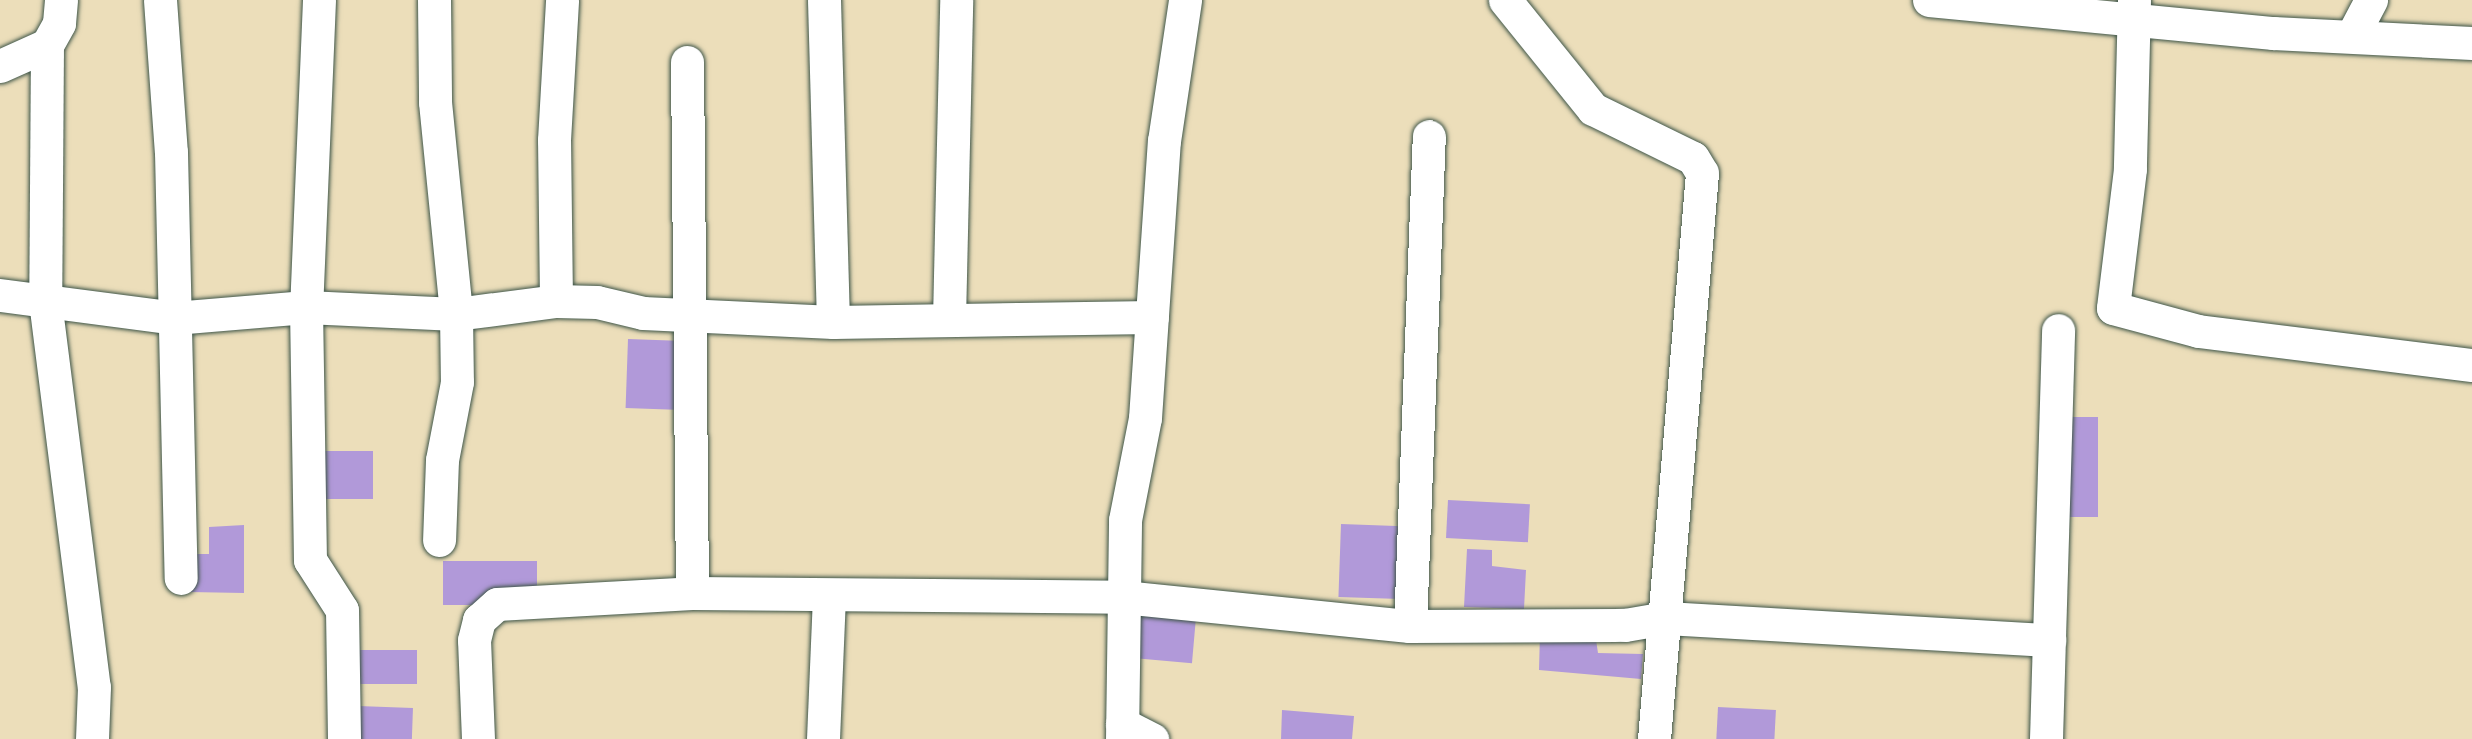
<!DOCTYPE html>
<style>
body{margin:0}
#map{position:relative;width:2472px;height:739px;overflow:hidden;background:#ecdeba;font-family:"Patrick Hand",sans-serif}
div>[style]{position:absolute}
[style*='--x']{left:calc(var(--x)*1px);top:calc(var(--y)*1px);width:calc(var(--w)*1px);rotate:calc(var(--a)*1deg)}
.building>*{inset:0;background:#b199d9;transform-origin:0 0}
.roads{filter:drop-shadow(0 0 2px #3e5548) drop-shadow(0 0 2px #3e5548)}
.minor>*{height:33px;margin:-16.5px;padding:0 16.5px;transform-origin:16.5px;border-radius:16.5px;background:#fff}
span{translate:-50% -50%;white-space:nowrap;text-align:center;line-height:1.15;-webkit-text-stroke:4.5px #fff;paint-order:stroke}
</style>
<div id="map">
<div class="building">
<i style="left:628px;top:339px;width:56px;height:69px;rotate:2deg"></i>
<i style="left:2060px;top:417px;width:38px;height:100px"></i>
<i style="left:316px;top:451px;width:57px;height:48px"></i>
<i style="left:1448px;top:500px;width:82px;height:38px;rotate:3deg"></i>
<i style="left:1341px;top:524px;width:62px;height:73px;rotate:2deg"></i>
<i style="clip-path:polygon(244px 525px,244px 593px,189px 592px,191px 554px,209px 554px,209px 527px)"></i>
<i style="clip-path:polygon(1467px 549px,1492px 550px,1492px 566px,1526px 570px,1524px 609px,1464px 607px)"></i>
<i style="left:443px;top:561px;width:94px;height:44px"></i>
<i style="left:1135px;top:603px;width:62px;height:55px;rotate:5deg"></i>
<i style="clip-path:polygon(1540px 632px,1595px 633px,1598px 653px,1643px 654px,1641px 679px,1539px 670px)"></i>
<i style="left:355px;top:650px;width:62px;height:34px"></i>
<i style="left:358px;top:706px;width:55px;height:33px;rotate:2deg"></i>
<i style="left:1718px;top:707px;width:58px;height:32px;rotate:3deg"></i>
<i style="clip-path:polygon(1282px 710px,1354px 716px,1352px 739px,1281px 739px)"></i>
</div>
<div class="roads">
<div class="minor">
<i style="--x:160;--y:0;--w:152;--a:85.9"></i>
<i style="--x:171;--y:152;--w:426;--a:88.7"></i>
<i style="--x:319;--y:0;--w:307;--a:92.4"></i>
<i style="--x:306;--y:307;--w:253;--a:89.1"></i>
<i style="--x:310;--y:560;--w:59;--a:57.4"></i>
<i style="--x:342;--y:610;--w:129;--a:89.1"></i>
<i style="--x:434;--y:0;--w:102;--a:89.4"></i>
<i style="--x:435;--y:102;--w:213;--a:84.3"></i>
<i style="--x:456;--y:314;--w:68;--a:89.2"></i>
<i style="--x:457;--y:382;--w:79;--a:100.9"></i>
<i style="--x:442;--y:460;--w:80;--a:92.1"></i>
<i style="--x:824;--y:0;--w:322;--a:88.4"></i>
<i style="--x:1505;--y:0;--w:140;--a:51.1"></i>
<i style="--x:1593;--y:109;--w:111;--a:26.1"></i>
<i style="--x:1693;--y:158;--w:17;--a:59"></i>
<i style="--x:1702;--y:173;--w:568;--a:94.85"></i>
<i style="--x:1929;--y:0;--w:346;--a:5.5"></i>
<i style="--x:2273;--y:33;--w:199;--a:2.9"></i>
<i style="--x:2134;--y:0;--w:169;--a:91.4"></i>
<i style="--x:2130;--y:169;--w:140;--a:97"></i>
<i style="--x:2113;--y:308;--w:88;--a:15.1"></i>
<i style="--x:2198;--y:331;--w:276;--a:7.1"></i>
<i style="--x:2352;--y:36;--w:41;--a:-62.2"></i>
<i style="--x:47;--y:45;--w:256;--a:90.4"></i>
<i style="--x:45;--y:301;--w:389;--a:82.8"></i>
<i style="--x:94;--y:687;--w:52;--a:92.2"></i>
<i style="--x:687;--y:62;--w:531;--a:89.46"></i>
<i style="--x:0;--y:66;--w:51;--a:-24.1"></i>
<i style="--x:47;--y:45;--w:25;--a:-61"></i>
<i style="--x:59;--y:23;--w:23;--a:-85"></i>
<i style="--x:0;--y:295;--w:176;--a:7.5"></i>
<i style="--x:174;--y:318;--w:132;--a:-4.8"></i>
<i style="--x:306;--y:307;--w:150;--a:2.7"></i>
<i style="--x:456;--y:314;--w:101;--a:-7.4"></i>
<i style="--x:556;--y:301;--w:41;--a:1.4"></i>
<i style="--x:597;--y:302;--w:47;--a:13.4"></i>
<i style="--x:643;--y:313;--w:190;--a:2.7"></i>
<i style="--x:833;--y:322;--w:319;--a:-0.9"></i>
<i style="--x:556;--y:301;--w:161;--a:-90.7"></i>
<i style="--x:554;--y:140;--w:140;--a:-86.7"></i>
<i style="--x:949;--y:320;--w:320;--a:-88.7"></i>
<i style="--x:1410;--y:626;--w:490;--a:-87.8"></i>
<i style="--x:1122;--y:724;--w:34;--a:27"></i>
<i style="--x:478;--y:739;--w:99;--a:-92.3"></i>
<i style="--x:474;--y:640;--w:21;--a:-76"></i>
<i style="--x:479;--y:620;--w:24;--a:-42"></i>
<i style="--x:497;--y:604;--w:195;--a:-3.2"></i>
<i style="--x:692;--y:593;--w:431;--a:0.5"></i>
<i style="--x:1123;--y:597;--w:288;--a:5.8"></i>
<i style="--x:1410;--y:626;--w:215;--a:-0.3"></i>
<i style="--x:1625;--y:625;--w:41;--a:-9.9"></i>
<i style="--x:1665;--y:618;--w:385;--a:3.3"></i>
<i style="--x:823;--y:739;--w:142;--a:-87.6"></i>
<i style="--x:1122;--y:739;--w:219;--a:-89.2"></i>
<i style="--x:1125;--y:520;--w:104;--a:-78.9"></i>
<i style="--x:1145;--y:418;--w:278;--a:-86.1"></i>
<i style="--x:1164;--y:141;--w:143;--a:-81.5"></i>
<i style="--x:2046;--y:739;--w:409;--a:-88.3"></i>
</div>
</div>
</div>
